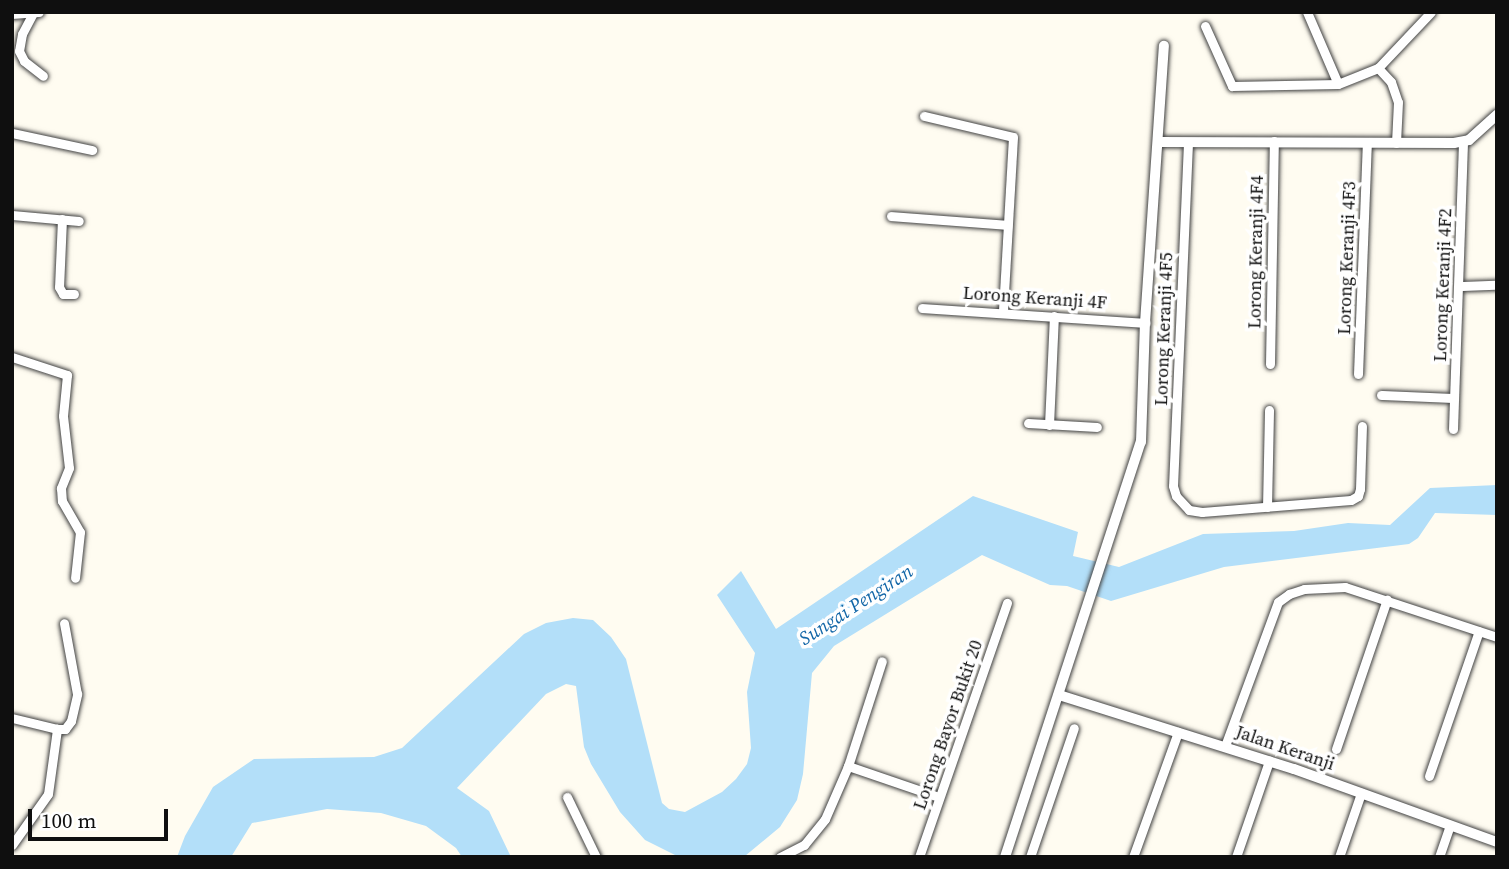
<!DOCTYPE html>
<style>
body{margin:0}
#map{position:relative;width:1509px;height:869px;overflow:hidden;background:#fffcf1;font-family:"Source Serif 4",serif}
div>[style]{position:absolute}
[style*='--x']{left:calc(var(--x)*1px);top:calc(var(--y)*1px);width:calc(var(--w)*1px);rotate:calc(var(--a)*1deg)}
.water>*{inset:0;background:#b3dff9}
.roads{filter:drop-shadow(0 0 2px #424242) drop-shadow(0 0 2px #424242)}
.minor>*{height:9px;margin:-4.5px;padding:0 4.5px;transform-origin:4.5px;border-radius:4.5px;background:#fff}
.tertiary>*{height:10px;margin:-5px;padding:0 5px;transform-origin:5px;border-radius:5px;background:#fff}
span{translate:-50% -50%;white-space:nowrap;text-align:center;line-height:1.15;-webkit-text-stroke:7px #fff;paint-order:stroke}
.street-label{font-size:18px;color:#0f0f0f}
.water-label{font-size:19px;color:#1266a7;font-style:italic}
.frame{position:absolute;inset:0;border:14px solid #0f0f0f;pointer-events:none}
.scale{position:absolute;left:28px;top:809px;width:140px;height:32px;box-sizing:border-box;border:4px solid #0f0f0f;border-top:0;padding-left:9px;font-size:21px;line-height:24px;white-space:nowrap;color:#0f0f0f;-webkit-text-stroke:5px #fff;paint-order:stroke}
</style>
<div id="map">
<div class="water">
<i style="clip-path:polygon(1497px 485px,1497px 515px,1435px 513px,1418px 538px,1409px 544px,1224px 567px,1111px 601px,1067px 586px,1050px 585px,982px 555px,834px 646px,812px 673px,803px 774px,797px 800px,780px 827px,745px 856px,679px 857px,645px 840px,620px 812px,591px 764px,584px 747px,576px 686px,566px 684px,546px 694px,457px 788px,489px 811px,511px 857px,462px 857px,456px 848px,426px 826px,381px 813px,327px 809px,252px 823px,231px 857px,177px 857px,185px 836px,213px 787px,254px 759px,374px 757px,402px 748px,524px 634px,546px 623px,573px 618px,593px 620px,611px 637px,626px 659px,662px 803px,669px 809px,685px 812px,722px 792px,736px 779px,747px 764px,751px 748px,747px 692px,755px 653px,717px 595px,741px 571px,776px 629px,973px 496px,1078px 532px,1073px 556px,1119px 567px,1203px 534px,1294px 531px,1348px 523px,1390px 525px,1430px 488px)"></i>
</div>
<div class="roads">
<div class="minor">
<i style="--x:1307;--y:12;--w:78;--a:66.7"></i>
<i style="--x:32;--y:15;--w:21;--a:118"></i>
<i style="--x:22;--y:34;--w:17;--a:100"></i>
<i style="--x:19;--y:51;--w:11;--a:63"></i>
<i style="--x:24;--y:61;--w:24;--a:38"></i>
<i style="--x:1205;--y:26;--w:66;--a:65.8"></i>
<i style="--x:1232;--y:86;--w:106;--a:-1.1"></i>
<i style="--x:1338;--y:84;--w:43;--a:-21.8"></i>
<i style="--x:1378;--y:68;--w:77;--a:-46.6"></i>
<i style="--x:1378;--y:68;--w:19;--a:47"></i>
<i style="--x:1391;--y:82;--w:21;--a:71"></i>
<i style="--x:1398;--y:102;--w:41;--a:92.8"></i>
<i style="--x:924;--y:116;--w:91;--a:13.3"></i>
<i style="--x:1013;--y:137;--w:176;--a:93.3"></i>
<i style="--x:12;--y:133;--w:82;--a:12"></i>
<i style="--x:1188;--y:143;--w:343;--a:92.5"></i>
<i style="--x:1173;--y:486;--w:10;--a:73"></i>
<i style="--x:1176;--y:496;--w:19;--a:47"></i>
<i style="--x:1189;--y:510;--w:13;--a:9"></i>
<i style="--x:1202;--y:512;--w:149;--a:-4.6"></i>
<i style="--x:1351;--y:500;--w:8;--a:-30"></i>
<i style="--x:1358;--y:496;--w:7;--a:-74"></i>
<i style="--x:1360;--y:489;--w:63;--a:-88.2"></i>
<i style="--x:12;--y:215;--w:67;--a:5.1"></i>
<i style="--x:891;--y:216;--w:117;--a:4.4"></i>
<i style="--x:62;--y:219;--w:68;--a:92.5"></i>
<i style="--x:59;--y:287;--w:8;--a:60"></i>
<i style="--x:63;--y:294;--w:11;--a:0"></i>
<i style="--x:1460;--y:286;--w:37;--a:-2"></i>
<i style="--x:922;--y:308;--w:224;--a:3.8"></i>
<i style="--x:12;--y:357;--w:58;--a:18.1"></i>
<i style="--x:67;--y:375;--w:41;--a:95.6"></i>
<i style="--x:63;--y:416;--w:52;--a:83.4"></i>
<i style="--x:69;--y:468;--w:22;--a:112"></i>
<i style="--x:61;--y:488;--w:13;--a:86"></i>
<i style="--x:62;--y:501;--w:36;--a:60"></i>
<i style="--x:80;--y:532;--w:46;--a:96.2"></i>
<i style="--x:1270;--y:364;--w:223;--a:-89"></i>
<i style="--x:1358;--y:374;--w:231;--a:-87.8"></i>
<i style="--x:1381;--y:395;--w:73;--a:2.4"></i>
<i style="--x:1028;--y:423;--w:69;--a:3.3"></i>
<i style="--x:1049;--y:425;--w:109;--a:-87.4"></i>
<i style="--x:1453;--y:429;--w:287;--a:-88"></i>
<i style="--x:1267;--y:507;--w:97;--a:-88.8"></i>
<i style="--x:12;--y:718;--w:46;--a:13.7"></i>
<i style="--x:57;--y:729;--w:8;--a:0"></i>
<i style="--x:65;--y:729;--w:10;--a:-53"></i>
<i style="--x:71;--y:721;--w:28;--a:-77"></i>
<i style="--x:77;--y:694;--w:72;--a:-100.4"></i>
<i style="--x:1225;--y:746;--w:153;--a:-69.8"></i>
<i style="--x:1278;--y:602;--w:14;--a:-36"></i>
<i style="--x:1289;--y:594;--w:16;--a:-18"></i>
<i style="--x:1304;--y:589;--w:41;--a:-2.8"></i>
<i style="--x:1345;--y:587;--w:160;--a:18.2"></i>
<i style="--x:1336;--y:749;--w:158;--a:-71.2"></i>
<i style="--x:848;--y:766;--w:96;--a:18.8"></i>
<i style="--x:1429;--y:776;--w:153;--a:-71"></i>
<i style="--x:567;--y:797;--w:67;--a:64.2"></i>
<i style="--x:12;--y:845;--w:62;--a:-54.8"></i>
<i style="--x:48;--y:794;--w:66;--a:-82.1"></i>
<i style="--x:780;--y:857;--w:27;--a:-27"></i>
<i style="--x:804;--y:845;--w:33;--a:-51"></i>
<i style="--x:825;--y:819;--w:58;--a:-66.5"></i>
<i style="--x:848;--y:766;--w:110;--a:-72.1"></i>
<i style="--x:919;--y:857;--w:269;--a:-70.9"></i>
<i style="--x:1030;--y:857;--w:136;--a:-71.2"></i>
<i style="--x:1133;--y:857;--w:133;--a:-70.2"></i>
<i style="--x:1236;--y:857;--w:102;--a:-71"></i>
<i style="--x:1339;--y:857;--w:68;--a:-71"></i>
<i style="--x:1439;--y:857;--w:34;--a:-71"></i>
</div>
<div class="tertiary">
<i style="--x:12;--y:14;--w:27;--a:-4"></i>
<i style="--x:1159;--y:142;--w:295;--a:0.2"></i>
<i style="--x:1454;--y:143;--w:15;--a:-11"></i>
<i style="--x:1469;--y:140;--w:38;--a:-42"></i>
<i style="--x:1059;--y:695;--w:246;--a:17.5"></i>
<i style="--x:1294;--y:769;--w:216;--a:19.8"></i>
<i style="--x:1005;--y:857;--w:437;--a:-71.9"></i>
<i style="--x:1141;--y:442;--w:119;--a:-88.1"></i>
<i style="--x:1145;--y:323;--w:278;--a:-86.1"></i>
</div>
</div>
<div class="street-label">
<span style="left:1256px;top:252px;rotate:-89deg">Lorong Keranji 4F4</span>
<span style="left:1347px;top:258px;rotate:-88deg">Lorong Keranji 4F3</span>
<span style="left:1443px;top:285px;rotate:-88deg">Lorong Keranji 4F2</span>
<span style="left:1035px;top:298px;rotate:4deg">Lorong Keranji 4F</span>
<span style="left:1164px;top:329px;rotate:-88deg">Lorong Keranji 4F5</span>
<span style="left:948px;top:725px;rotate:-71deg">Lorong Bayor Bukit 20</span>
<span style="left:1285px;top:748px;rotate:19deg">Jalan Keranji</span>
</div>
<div class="water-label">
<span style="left:856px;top:605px;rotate:-33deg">Sungai Pengiran</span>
</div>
<div class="frame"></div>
<div class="scale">100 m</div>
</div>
